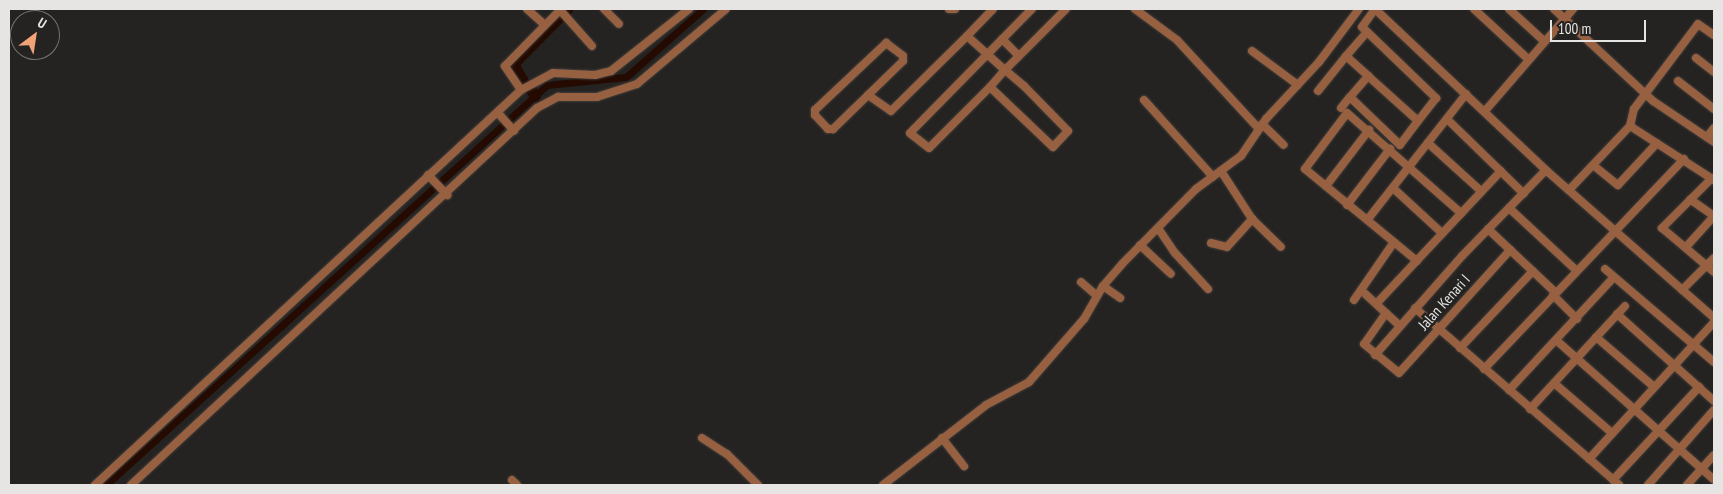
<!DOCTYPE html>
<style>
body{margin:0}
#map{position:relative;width:1723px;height:494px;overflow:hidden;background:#252321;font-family:"PT Sans Narrow",sans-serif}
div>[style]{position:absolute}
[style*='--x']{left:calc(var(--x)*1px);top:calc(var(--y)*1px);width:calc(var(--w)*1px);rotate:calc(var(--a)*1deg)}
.canal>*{height:7px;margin:-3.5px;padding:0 3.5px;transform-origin:3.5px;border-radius:3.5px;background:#240a00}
.river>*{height:11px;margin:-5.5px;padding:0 5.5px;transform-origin:5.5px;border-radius:5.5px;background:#240a00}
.roads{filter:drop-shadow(0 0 1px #403e3c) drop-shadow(0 0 1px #403e3c)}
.minor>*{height:8px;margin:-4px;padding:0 4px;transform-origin:4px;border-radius:4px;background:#976040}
span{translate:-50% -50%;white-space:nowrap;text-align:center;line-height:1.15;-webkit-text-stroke:5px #252321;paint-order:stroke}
.street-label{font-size:15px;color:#e6e5e4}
.frame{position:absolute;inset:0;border:10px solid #e6e5e4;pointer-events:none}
.north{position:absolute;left:10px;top:10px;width:50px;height:50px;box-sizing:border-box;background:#252321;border:1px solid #72716f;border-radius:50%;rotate:31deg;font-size:14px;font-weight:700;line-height:20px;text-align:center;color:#e6e5e4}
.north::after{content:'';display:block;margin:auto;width:18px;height:22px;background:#efa377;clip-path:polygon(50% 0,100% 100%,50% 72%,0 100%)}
.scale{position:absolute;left:1550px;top:20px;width:96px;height:22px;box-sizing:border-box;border:2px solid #e6e5e4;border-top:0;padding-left:6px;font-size:15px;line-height:18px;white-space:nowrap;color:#e6e5e4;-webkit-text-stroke:4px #252321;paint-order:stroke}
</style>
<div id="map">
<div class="canal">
<i style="--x:106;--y:485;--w:595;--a:-42.21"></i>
<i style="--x:547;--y:85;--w:79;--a:-5.8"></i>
<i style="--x:626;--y:77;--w:103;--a:-41.4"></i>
</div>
<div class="river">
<i style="--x:523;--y:81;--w:20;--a:-120"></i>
<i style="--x:513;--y:64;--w:77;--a:-45.5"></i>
<i style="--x:531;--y:90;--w:7;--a:56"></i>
</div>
<div class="roads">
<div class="minor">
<i style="--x:527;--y:9;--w:24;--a:42"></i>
<i style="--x:604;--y:9;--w:21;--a:45"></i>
<i style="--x:949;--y:9;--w:6;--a:0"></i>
<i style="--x:1135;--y:9;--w:52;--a:36.4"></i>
<i style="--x:1177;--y:40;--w:121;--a:47.3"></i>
<i style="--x:1375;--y:9;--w:238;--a:43.3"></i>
<i style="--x:1548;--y:172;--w:221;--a:41.3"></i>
<i style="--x:1375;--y:9;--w:22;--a:126"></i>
<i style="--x:1362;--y:27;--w:103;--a:43.8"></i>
<i style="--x:1436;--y:98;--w:29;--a:128"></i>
<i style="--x:1418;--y:121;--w:30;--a:127"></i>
<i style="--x:1400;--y:145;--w:69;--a:-136.2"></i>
<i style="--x:1350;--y:97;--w:28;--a:-49"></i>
<i style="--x:1368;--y:76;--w:67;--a:42"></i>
<i style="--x:1474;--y:9;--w:74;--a:42.8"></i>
<i style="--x:1509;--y:9;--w:47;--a:42.4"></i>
<i style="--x:1554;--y:9;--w:135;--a:42.9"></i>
<i style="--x:1653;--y:101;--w:73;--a:33.9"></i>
<i style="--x:560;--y:10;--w:48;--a:48.4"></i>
<i style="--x:1367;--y:32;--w:32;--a:131"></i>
<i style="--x:1346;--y:56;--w:30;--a:42"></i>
<i style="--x:967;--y:36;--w:37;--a:-46"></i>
<i style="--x:1002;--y:39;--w:24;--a:45"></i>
<i style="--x:886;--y:43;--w:21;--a:37"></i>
<i style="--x:903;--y:56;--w:5;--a:90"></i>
<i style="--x:903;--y:61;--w:98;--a:135.8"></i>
<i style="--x:833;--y:129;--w:5;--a:180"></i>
<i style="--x:828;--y:129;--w:19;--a:-133"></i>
<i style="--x:815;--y:115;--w:5;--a:-90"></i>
<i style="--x:815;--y:110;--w:98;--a:-43.3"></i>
<i style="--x:1252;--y:51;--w:57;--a:36.5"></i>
<i style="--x:1696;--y:58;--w:23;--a:38"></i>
<i style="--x:1678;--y:81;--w:46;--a:37.9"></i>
<i style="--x:990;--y:87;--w:86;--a:135"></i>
<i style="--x:929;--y:148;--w:24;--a:-142"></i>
<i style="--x:910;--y:133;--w:174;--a:-45.5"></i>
<i style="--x:521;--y:90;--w:29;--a:-124"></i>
<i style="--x:505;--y:66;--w:80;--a:-45.5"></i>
<i style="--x:1318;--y:91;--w:45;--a:-51.3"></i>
<i style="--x:868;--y:95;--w:28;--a:35"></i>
<i style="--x:891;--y:111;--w:107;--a:-44.6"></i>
<i style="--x:967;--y:36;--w:27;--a:42"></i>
<i style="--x:987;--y:54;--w:24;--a:42"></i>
<i style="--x:1005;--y:70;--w:25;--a:40"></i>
<i style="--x:1024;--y:86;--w:63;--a:45.6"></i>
<i style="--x:1068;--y:131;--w:22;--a:133"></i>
<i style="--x:1053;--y:147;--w:87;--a:-136.4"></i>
<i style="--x:990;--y:87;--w:23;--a:-49"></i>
<i style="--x:1005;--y:70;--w:86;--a:-45"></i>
<i style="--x:1144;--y:100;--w:103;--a:48.1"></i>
<i style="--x:1341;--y:108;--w:14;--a:-51"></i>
<i style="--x:1485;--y:111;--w:135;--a:-49.2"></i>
<i style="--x:498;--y:113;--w:24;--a:48"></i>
<i style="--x:1447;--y:119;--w:107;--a:44.2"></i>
<i style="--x:1262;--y:124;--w:30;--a:44"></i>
<i style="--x:1630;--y:126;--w:100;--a:32.7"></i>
<i style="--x:1707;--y:137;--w:11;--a:-52"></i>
<i style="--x:1428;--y:143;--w:72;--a:42.2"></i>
<i style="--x:1593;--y:165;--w:32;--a:39"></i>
<i style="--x:1618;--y:185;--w:57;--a:-47.1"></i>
<i style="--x:1221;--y:171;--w:57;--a:57.1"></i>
<i style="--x:1252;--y:219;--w:40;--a:44"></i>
<i style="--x:428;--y:175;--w:28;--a:46"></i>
<i style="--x:1712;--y:178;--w:71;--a:135"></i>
<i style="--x:1662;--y:228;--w:68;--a:40.2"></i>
<i style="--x:1326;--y:186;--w:71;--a:-52.5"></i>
<i style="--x:1393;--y:188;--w:67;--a:42.6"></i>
<i style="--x:1569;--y:190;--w:88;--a:-46.4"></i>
<i style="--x:1630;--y:126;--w:17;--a:-77"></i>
<i style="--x:1634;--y:109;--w:106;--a:-53"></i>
<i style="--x:1698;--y:24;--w:19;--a:35"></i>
<i style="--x:1347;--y:205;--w:71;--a:-52.5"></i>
<i style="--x:1509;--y:208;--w:91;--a:42.8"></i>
<i style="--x:1368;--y:219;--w:159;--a:-51.9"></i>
<i style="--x:1158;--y:228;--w:30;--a:56"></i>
<i style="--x:1175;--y:253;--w:49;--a:47.5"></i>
<i style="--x:1488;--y:229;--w:93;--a:43.3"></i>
<i style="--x:1211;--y:243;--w:16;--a:14"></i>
<i style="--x:1227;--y:247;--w:38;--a:-48"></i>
<i style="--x:1140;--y:245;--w:42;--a:43.1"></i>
<i style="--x:1686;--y:247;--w:42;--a:-47.9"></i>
<i style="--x:1714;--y:216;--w:29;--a:-145"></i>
<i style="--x:1417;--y:261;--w:145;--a:-140.6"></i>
<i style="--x:1305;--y:169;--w:70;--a:-53.1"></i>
<i style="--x:1347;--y:113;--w:152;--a:41.3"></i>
<i style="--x:1605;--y:269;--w:143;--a:40.5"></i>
<i style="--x:1081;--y:282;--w:21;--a:41"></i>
<i style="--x:1103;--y:286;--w:21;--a:35"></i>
<i style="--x:1361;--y:290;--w:53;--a:42.7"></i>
<i style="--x:1682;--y:290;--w:45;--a:-45"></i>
<i style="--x:1553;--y:295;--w:34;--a:45"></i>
<i style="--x:1354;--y:300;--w:70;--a:-55.4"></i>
<i style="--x:1377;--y:303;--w:181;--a:-46.8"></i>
<i style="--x:1415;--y:308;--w:270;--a:40.9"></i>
<i style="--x:1386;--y:313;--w:38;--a:125"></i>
<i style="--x:1364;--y:344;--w:45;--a:39.6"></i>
<i style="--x:1399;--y:373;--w:166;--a:-47.9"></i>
<i style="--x:1617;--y:314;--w:130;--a:41.9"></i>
<i style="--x:1596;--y:337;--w:75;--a:40.7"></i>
<i style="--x:1556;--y:340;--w:211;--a:41.5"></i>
<i style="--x:1460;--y:348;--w:106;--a:-46.5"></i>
<i style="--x:1375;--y:355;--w:132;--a:-48.7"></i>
<i style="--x:1462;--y:256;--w:120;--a:-45.7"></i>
<i style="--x:1484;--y:369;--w:290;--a:-46.4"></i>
<i style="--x:1554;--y:383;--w:77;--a:40.8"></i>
<i style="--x:1509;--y:390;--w:154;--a:-47.1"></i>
<i style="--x:1530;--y:409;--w:140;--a:-47.3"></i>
<i style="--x:702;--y:438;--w:30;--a:33"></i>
<i style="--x:727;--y:454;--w:44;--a:45"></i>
<i style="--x:942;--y:438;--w:36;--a:52"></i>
<i style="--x:1589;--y:459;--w:185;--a:-47.6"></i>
<i style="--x:512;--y:480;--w:7;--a:45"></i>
<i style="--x:1613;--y:480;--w:127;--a:-47.2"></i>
<i style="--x:95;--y:485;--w:581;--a:-42.84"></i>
<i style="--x:521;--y:90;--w:36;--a:-28"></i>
<i style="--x:553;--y:73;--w:42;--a:2.7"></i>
<i style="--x:595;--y:75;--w:16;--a:-14"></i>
<i style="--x:611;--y:71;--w:100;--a:-38.5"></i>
<i style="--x:131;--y:485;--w:554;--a:-42.88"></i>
<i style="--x:537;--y:108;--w:24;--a:-28"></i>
<i style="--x:558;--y:97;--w:39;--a:0"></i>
<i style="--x:597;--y:97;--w:42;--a:-18"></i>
<i style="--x:637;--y:84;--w:116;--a:-40.1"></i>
<i style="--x:883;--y:485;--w:130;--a:-37.8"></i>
<i style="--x:986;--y:405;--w:49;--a:-28.1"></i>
<i style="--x:1029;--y:382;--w:84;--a:-48.9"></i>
<i style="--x:1084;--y:319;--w:38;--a:-60"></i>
<i style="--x:1103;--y:286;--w:29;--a:-49"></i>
<i style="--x:1122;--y:264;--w:105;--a:-45.4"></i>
<i style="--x:1196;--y:189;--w:56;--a:-36.3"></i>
<i style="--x:1241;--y:156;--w:45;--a:-56"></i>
<i style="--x:1266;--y:119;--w:78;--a:-47.1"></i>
<i style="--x:1319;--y:62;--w:66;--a:-53"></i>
<i style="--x:1648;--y:485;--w:100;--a:-48.7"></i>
<i style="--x:1687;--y:485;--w:40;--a:-48"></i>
</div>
</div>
<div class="street-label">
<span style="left:1444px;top:302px;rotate:-48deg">Jalan Kenari I</span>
</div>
<div class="frame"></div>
<div class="north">U</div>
<div class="scale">100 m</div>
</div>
